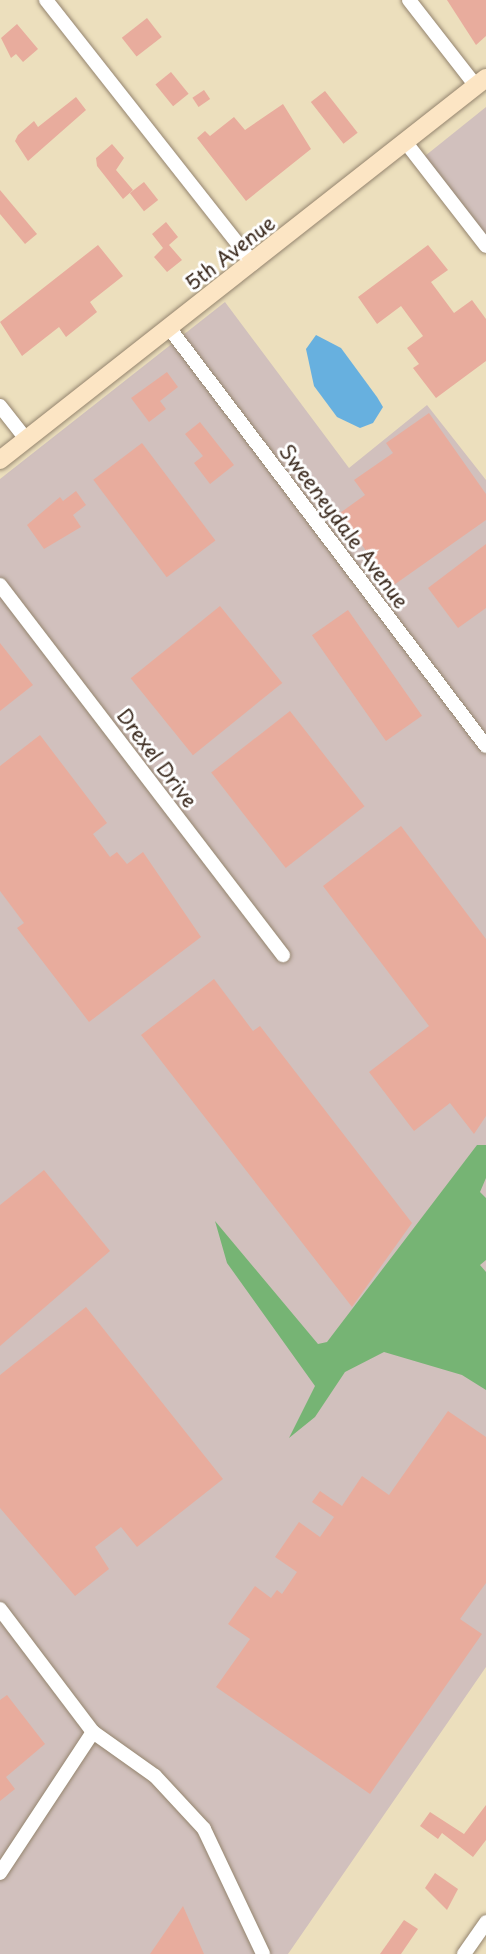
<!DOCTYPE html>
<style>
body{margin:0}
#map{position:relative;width:486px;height:1954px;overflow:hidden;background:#ecdfbd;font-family:"Playpen Sans",sans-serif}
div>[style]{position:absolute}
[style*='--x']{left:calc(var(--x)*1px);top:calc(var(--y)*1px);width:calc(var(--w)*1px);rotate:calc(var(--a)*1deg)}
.industrial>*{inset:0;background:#d1c0bd}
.forest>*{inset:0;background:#76b474}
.water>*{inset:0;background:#67b0df}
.building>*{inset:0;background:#e8ac9d;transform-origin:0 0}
.roads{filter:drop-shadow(0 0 2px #94846e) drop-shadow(0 0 2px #94846e)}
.minor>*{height:14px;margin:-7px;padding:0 7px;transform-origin:7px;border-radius:7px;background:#fff}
.secondary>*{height:18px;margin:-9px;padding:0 9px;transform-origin:9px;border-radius:9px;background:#fce5c4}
span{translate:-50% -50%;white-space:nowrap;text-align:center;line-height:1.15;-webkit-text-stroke:6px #fff;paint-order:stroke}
.street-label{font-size:20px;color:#3b2a1e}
</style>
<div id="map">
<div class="industrial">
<i style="clip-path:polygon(486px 107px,486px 245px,420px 160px)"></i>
<i style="clip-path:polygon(225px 302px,349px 468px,427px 405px,486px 480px,486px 1667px,288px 1954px,0 1954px,0 479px)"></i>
</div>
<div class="forest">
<i style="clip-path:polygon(477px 1145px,486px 1145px,486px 1178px,480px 1192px,486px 1198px,486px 1260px,480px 1265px,486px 1272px,486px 1390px,462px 1375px,384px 1352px,345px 1372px,315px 1417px,289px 1438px,315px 1386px,227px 1263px,215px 1221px,318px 1344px,327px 1342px)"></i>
</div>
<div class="water">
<i style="clip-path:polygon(316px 335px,341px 348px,377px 397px,383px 407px,373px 423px,360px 428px,337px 417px,314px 386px,306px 349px)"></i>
</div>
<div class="building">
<i style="clip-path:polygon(447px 0,486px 0,486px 36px,476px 45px)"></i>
<i style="left:147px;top:18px;width:24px;height:32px;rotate:52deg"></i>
<i style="clip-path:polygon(17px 24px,38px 49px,23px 62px,16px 54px,11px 58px,1px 38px)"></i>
<i style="left:171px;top:72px;width:28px;height:20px;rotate:51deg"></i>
<i style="left:204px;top:90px;width:11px;height:14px;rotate:56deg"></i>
<i style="left:325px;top:91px;width:53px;height:18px;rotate:52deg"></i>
<i style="clip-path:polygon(76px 97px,86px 110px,28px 161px,15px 141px,18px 135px,34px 121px,38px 127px)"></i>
<i style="clip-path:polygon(283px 104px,311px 149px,246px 201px,197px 138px,205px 131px,210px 136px,234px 117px,245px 130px)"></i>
<i style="clip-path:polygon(112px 144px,124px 158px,116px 170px,133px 190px,123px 199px,97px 166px,96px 158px)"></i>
<i style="left:144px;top:182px;width:23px;height:18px;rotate:52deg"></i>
<i style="clip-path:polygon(0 190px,37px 234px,25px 244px,0 214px)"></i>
<i style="clip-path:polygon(166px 222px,178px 237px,169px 245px,182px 260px,167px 272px,154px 257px,163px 248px,152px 234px)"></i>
<i style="clip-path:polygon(98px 245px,123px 276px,90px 302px,97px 312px,66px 337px,59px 327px,22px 356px,0 322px)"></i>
<i style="clip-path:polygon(428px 245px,448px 270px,431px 282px,454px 313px,472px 300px,486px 319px,486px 361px,436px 398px,413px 368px,419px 364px,407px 348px,423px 336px,401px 306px,377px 324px,358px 297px)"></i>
<i style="clip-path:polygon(167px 372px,178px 387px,160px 401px,166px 409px,149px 422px,131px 398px)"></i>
<i style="clip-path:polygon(429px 413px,486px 494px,486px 520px,391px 587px,340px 513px,365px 495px,354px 480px,393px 453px,386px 443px)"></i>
<i style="clip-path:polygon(200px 422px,234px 465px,210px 484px,194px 463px,203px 456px,185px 434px)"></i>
<i style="left:142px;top:443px;width:122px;height:61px;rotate:53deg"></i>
<i style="clip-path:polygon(76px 491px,86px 505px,73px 515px,81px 527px,44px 549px,27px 525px,60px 497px,63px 501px)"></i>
<i style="clip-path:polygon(486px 544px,486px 608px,458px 628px,428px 588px)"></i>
<i style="left:220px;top:606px;width:99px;height:115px;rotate:51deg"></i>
<i style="left:348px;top:610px;width:129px;height:44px;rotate:55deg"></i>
<i style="clip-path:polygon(0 643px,33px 685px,0 711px)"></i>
<i style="left:290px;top:711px;width:121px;height:100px;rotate:52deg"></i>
<i style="clip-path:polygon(40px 735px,107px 823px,93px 834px,110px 857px,117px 852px,127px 864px,143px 852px,201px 937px,89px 1022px,17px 928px,24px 923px,0 891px,0 766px)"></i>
<i style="clip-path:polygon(401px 826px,486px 939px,486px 1116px,474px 1134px,450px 1103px,414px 1131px,369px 1072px,429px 1026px,323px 886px)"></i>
<i style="clip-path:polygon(214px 979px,253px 1031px,260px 1026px,412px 1223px,352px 1307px,141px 1035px)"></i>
<i style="clip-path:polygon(44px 1170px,110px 1251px,0 1346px,0 1205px)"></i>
<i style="clip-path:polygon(86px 1307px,223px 1479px,137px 1547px,121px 1527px,95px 1547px,109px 1569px,75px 1596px,0 1508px,0 1375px)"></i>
<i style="clip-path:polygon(448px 1411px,486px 1437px,486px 1583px,460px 1619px,482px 1634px,370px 1794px,216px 1687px,250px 1639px,228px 1624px,255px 1586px,271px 1598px,277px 1590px,282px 1594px,297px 1572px,275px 1557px,299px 1522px,320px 1537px,334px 1517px,312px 1502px,320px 1491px,342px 1506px,362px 1476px,389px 1495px)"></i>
<i style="clip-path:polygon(7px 1695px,45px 1744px,6px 1777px,15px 1789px,0 1801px,0 1700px)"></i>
<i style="clip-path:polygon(486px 1805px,486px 1840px,473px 1857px,442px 1833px,438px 1839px,420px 1826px,430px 1812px,464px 1834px)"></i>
<i style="clip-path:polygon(435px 1873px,458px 1889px,447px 1910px,425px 1888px)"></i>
<i style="clip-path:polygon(183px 1906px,204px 1954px,150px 1954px)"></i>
<i style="clip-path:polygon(404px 1920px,418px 1929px,401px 1954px,380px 1954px)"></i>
</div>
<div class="roads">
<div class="minor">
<i style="--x:46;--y:0;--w:335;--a:51.8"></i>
<i style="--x:409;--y:0;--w:109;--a:52.1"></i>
<i style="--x:407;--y:144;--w:129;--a:52.2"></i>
<i style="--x:170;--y:329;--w:523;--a:52.85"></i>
<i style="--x:0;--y:406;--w:42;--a:51.8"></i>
<i style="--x:0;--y:585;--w:466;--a:52.6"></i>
<i style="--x:0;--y:1609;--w:154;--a:52.9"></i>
<i style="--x:93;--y:1732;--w:76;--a:35.4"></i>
<i style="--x:155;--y:1776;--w:72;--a:47.2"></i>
<i style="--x:204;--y:1829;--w:138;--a:64.7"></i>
<i style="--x:0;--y:1873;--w:169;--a:-56.6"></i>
<i style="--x:464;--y:1954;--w:39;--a:-55"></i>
</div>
<div class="secondary">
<i style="--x:0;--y:460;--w:618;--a:-38.17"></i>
</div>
</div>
<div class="street-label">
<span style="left:230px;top:253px;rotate:-38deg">5th Avenue</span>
<span style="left:344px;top:526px;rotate:53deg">Sweeneydale Avenue</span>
<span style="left:157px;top:758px;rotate:53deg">Drexel Drive</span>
</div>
</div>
